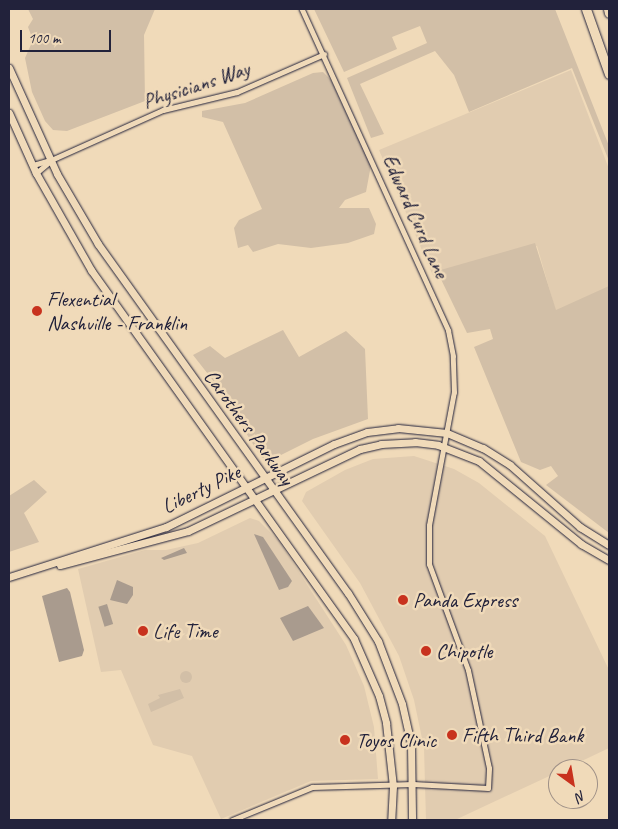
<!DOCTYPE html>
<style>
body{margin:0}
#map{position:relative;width:618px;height:829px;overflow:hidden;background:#f0dab9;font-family:Caveat,sans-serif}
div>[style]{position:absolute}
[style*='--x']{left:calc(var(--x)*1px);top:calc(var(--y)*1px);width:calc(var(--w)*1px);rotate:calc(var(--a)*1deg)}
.built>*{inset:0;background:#e1ccb0}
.green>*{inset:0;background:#d2bfa7}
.round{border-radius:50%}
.water>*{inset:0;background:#a99b8e;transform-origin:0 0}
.roads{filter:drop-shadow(0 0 1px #22223b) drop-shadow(0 0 1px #22223b)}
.street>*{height:5px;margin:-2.5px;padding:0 2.5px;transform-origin:2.5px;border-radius:2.5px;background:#f0dab9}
.secondary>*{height:7px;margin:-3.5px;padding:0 3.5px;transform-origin:3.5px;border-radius:3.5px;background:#f0dab9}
.highway>*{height:9px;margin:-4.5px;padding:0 4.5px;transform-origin:4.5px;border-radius:4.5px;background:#f0dab9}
.dots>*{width:14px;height:14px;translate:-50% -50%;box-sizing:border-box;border:2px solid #f0dab9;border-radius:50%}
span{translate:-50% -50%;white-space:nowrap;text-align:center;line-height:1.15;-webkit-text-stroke:5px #f0dab9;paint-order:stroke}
.street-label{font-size:21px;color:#22223b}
.poi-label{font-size:21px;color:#22223b}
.left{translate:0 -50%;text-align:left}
.frame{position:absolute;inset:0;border:10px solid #22223b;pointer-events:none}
.north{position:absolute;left:548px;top:759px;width:50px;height:50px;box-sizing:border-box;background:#f0dab9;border:1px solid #9e9087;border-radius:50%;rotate:148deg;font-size:14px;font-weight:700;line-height:20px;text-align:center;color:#22223b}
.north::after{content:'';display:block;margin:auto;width:18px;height:22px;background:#c8321e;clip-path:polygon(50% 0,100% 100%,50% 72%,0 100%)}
.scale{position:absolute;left:20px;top:30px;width:91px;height:22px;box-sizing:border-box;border:2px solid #22223b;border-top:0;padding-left:6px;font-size:15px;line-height:18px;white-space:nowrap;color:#22223b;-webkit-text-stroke:4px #f0dab9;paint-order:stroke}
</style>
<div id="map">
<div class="built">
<i style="clip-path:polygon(571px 70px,609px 169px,609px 288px,556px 312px,537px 246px,434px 278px,379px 150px)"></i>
<i style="clip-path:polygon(414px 456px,454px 469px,479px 483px,545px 536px,609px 670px,609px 748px,565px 769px,558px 769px,558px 772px,455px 820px,426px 820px,424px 748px,414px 700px,399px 656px,360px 583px,302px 501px,306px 492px,345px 470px,373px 459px)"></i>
<i style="clip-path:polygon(250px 518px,259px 521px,279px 541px,346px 645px,364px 686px,374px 727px,378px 779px,311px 781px,221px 819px,192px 756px,153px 745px,121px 670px,101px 672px,78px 569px,145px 550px,166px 550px,198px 543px)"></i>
</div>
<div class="green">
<i style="clip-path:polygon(28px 9px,155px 9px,144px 35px,145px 101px,67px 131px,53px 130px,45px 121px,32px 92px,25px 58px,33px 40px,28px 27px,33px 19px)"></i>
<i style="clip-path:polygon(314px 9px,555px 9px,609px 146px,609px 161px,572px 68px,469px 112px,454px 75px,435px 51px,360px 84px,384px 134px,371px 138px,347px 78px,427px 43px,420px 26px,392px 37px,397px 49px,344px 72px)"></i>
<i style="clip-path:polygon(323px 72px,331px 80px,371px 165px,366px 192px,345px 200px,339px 208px,369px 208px,376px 224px,374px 234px,348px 243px,311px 248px,278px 244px,253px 252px,248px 245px,238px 248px,234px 228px,239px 220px,262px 209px,223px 122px,202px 117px,202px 111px,245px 103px,313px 73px)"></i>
<i style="clip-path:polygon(535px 243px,556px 310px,609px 286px,609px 533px,546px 485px,558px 476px,551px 466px,540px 470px,521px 462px,474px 347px,493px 339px,490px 329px,467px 333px,437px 271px)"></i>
<i style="clip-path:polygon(283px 330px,299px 357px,346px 331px,365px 349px,368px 419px,313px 439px,269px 461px,261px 457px,215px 383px,193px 355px,210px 346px,225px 358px)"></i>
<i style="clip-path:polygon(34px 480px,47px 492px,24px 513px,39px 542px,9px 552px,9px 496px)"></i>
<i class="round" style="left:180px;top:671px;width:12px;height:12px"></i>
<i style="clip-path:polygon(180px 689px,184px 698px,151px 712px,148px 704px,160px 698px,158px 695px)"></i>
</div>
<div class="water">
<i style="clip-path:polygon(254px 534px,263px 537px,292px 581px,288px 587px,279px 590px)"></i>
<i style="clip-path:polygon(184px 548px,187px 553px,164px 560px,161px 558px)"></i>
<i style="clip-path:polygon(117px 580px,133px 587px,133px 595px,127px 604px,110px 600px)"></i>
<i style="clip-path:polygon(67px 588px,70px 592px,84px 650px,82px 656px,59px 662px,42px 596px)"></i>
<i style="left:107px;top:604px;width:21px;height:9px;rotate:73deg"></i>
<i style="clip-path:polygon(308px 606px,324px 628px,293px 641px,280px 618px)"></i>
</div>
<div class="roads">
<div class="street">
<i style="--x:33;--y:165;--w:19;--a:-16"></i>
<i style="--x:51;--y:160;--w:123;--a:-24.1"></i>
<i style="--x:163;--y:110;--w:76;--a:-13.7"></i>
<i style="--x:237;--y:92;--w:95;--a:-23.6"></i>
<i style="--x:36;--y:173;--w:17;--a:-40"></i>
<i style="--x:232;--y:820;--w:87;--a:-22.4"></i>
<i style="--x:312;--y:787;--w:101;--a:-1.7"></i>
<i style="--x:413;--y:784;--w:75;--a:3.1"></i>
<i style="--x:488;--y:788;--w:20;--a:-87"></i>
<i style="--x:489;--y:768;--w:100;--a:-102.1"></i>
<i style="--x:468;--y:670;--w:113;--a:-110.2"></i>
<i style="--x:429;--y:564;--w:39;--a:-90"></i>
<i style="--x:429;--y:525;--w:135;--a:-79.4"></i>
<i style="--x:454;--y:392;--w:36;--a:-92"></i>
<i style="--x:453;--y:356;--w:26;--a:-101"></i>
<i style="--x:448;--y:330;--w:353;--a:-114.5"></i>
</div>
<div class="secondary">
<i style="--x:9;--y:68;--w:116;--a:65.6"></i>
<i style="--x:57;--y:174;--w:81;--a:59.6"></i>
<i style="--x:98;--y:244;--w:429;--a:54.4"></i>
<i style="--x:348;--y:593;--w:57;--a:58"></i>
<i style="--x:378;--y:641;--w:67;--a:69.1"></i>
<i style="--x:402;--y:704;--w:41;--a:77.3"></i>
<i style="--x:411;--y:744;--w:76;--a:89.2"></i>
<i style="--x:9;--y:113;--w:66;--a:65.8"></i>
<i style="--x:36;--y:173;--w:112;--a:60.4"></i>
<i style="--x:91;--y:270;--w:453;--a:54.5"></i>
<i style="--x:354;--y:639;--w:62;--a:66.3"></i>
<i style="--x:379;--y:696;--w:28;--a:75"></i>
<i style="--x:386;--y:723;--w:63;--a:83.7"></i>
<i style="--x:393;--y:786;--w:34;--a:93"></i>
<i style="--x:60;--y:565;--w:132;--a:-14.9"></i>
<i style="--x:188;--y:531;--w:191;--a:-25.5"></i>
<i style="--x:360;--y:449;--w:22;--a:-13"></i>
<i style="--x:381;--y:444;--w:34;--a:-3"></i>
<i style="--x:415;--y:442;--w:23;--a:7"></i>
<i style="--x:438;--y:445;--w:44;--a:21.3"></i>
<i style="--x:479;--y:461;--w:132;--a:39.1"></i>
<i style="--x:581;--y:544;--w:32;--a:30"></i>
<i style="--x:9;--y:577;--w:165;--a:-17.7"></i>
<i style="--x:166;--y:527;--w:187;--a:-26.3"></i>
<i style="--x:334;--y:444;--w:35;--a:-20"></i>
<i style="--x:367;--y:432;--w:31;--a:-7"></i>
<i style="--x:398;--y:428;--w:49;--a:5.8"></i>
<i style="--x:447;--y:433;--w:39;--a:23"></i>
<i style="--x:483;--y:448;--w:32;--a:32"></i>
<i style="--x:510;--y:465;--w:94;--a:41.5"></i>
<i style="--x:580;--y:527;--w:34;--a:32"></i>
</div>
<div class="highway">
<i style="--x:586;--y:9;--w:69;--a:70.5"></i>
<i style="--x:608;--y:9;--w:4;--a:76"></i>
</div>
</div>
<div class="dots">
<i style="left:37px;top:311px;background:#c8321e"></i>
<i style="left:403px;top:600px;background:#c8321e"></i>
<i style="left:143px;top:631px;background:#c8321e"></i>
<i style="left:426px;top:651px;background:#c8321e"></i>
<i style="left:452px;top:735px;background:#c8321e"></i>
<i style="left:345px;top:740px;background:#c8321e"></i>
</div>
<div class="street-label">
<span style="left:196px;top:85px;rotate:-18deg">Physicians Way</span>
<span style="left:416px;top:216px;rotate:66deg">Edward Curd Lane</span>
<span style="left:249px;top:427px;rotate:54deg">Carothers Parkway</span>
<span style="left:201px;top:489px;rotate:-26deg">Liberty Pike</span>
</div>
<div class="poi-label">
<span class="left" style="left:47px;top:311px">Flexential<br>Nashville - Franklin</span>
<span class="left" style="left:413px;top:600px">Panda Express</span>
<span class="left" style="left:153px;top:631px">Life Time</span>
<span class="left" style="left:436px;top:651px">Chipotle</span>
<span class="left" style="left:462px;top:735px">Fifth Third Bank</span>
<span class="left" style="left:356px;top:740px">Toyos Clinic</span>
</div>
<div class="frame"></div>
<div class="north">N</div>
<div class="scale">100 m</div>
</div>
